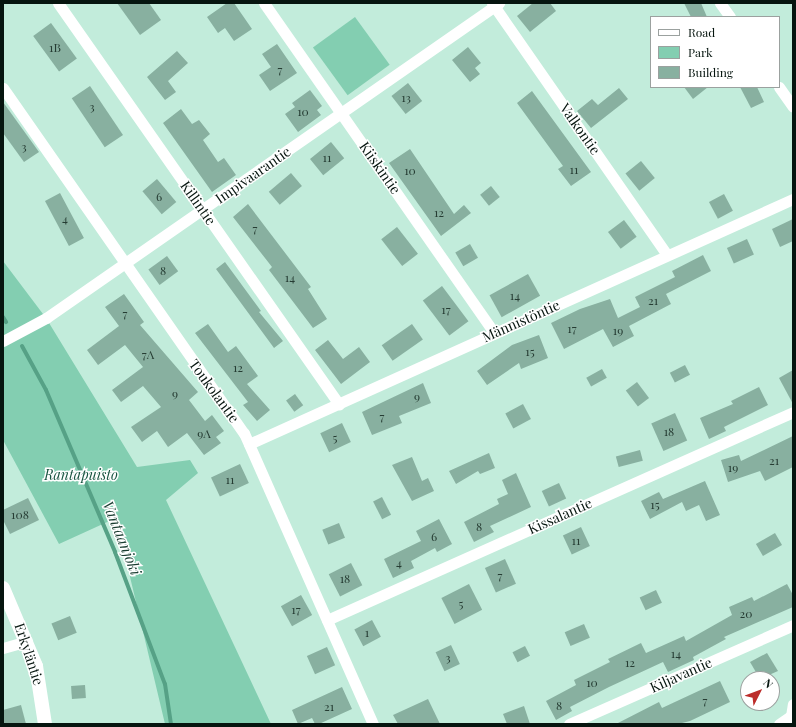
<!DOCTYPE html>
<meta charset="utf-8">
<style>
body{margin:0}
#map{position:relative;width:796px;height:727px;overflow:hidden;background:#c2ecdb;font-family:"Playfair Display",serif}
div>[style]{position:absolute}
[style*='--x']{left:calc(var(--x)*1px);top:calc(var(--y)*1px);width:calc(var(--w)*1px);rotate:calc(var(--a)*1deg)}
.green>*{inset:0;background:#83ceb1;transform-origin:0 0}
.stream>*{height:4px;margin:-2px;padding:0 2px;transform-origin:2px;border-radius:2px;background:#56a186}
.building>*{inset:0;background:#88b0a0;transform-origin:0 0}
.minor>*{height:11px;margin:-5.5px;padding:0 5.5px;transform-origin:5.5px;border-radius:5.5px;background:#fff}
.tertiary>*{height:14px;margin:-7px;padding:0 7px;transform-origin:7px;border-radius:7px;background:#fff}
span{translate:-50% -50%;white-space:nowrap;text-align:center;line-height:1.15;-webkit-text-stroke:3px #fff;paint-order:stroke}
.number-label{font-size:12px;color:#263c33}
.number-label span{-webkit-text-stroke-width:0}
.street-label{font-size:14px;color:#06150f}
.park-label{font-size:14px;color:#185441;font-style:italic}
.water-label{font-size:15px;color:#1a3d31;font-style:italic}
.frame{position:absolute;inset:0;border:4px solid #06150f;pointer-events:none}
.legend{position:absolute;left:650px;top:16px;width:130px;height:72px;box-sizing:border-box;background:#fff;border:1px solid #9ba19f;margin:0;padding:5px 7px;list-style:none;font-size:12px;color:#06150f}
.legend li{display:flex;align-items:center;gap:8px;height:20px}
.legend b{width:20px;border:1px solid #9ba19f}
.north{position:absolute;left:740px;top:671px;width:40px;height:40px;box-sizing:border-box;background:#fff;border:1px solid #9ba19f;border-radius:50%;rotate:48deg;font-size:11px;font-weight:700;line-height:16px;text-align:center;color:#06150f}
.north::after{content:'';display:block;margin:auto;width:14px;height:18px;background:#bc2d2b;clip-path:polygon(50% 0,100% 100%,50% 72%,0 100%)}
</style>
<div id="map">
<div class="green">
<i style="left:355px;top:17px;width:59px;height:52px;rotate:54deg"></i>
<i style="clip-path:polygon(3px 261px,46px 318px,137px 467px,190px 460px,198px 473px,166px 500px,271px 724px,165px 724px,116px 518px,59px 544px,3px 440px)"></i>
</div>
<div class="stream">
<i style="--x:3;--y:317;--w:6;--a:59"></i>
<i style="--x:22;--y:346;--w:50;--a:61.4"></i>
<i style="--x:46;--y:390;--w:176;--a:66.9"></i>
<i style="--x:115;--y:552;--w:141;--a:69.3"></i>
<i style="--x:165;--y:684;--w:40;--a:81.5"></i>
</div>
<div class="building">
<i style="clip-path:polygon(117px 3px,149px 3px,161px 20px,140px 35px)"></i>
<i style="clip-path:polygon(227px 3px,234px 3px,252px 29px,234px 41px,225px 28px,218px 33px,207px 17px)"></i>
<i style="clip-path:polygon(533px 3px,550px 3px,556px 11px,530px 32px,517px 16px)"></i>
<i style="clip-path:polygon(684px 3px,701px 3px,707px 17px,691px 17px)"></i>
<i style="left:51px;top:23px;width:44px;height:22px;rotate:54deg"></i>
<i style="clip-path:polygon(277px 44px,297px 73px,270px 91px,259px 75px,271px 67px,262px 54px)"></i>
<i style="clip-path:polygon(468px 47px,481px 63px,475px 68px,480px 74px,470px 82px,452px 60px)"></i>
<i style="clip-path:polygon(177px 51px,188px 63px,168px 81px,176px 92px,165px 100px,147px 77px)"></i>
<i style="left:408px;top:83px;width:23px;height:21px;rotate:52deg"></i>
<i style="left:90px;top:86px;width:59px;height:22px;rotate:56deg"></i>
<i style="clip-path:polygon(684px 87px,708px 87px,693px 99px)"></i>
<i style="clip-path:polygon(740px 87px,757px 87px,764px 102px,751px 108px)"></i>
<i style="clip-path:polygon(619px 88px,628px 99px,591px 128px,577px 111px,592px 99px,598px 105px)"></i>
<i style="clip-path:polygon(310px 90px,322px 106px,317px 110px,321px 115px,298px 132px,285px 114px,295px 107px,292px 103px)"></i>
<i style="clip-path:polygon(532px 91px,591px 172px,571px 186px,558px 169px,563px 166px,517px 103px)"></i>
<i style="clip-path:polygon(3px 102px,39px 152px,24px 162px,3px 133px)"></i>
<i style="clip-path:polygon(181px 109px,192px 124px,199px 120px,210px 134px,203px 140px,218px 162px,224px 158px,236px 175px,212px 192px,163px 123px)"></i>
<i style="left:331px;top:142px;width:21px;height:27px;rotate:51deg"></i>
<i style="clip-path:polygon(410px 149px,454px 214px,464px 205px,471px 213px,441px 236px,389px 163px)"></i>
<i style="left:641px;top:161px;width:22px;height:20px;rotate:51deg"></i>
<i style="left:291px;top:173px;width:17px;height:29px;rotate:50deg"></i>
<i style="left:157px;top:179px;width:30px;height:19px;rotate:50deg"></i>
<i style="left:491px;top:186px;width:14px;height:14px;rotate:51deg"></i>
<i style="left:60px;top:193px;width:51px;height:17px;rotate:62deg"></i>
<i style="left:724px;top:194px;width:19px;height:17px;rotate:62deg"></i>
<i style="clip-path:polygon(248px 204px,311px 287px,308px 289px,327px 319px,313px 328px,269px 270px,272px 267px,233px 217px)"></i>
<i style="clip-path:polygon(793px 219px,793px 241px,780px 247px,772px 229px)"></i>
<i style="left:624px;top:220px;width:21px;height:20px;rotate:53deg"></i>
<i style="left:397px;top:227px;width:34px;height:20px;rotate:52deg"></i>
<i style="left:747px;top:239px;width:17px;height:22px;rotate:66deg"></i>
<i style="left:470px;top:244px;width:16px;height:17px;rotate:60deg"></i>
<i style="clip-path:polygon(703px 255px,711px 271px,666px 294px,671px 304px,629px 326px,634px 336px,613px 347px,603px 329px,564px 349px,551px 323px,580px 309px,610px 299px,618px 318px,640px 307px,635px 297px,675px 277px,672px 271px)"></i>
<i style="left:167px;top:256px;width:19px;height:23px;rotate:54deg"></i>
<i style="clip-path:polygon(225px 262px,261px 311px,259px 312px,283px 341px,274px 348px,216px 269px)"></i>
<i style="left:528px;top:274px;width:25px;height:44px;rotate:61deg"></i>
<i style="left:442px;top:286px;width:44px;height:24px;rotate:53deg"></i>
<i style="clip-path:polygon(124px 294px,144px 322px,140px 325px,198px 392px,189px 400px,205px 421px,212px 415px,224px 431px,216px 437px,221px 443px,204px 455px,187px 433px,168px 447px,157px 431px,142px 442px,131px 427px,161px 407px,143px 386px,121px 402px,112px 390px,143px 367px,125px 345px,98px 365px,87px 350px,119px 326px,105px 307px)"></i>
<i style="clip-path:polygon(208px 324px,228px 352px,236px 346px,258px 376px,247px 384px,270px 410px,257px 421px,243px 405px,248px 402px,195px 333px)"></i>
<i style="left:412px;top:324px;width:19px;height:37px;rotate:55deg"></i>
<i style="clip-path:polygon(539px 335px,548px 358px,521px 369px,519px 363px,487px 385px,477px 371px,512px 345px)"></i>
<i style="clip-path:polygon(328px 340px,343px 359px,359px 347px,370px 362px,341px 384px,315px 350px)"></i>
<i style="left:685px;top:365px;width:11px;height:17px;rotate:63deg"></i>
<i style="left:602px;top:369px;width:10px;height:18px;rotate:61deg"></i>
<i style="clip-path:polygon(793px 370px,793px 404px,779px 378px)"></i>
<i style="left:637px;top:382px;width:20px;height:14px;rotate:53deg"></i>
<i style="clip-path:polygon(423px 383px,431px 403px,399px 416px,402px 423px,372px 435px,362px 412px)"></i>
<i style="clip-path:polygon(759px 387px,768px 405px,724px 427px,726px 431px,709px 439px,700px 418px,733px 404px,731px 401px)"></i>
<i style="left:295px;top:394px;width:14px;height:11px;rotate:54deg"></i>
<i style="left:523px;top:404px;width:17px;height:20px;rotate:62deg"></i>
<i style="left:675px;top:413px;width:30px;height:26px;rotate:66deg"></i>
<i style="left:342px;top:423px;width:21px;height:24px;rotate:65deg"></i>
<i style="clip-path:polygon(793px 436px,793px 467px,765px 481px,760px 471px,728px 482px,721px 460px,739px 455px,741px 461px)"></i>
<i style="left:640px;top:450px;width:11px;height:25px;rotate:75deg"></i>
<i style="clip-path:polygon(489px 453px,495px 468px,480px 474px,478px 471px,456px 484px,449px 471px)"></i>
<i style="clip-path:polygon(412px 457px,422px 481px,428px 478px,434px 491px,412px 501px,392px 465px)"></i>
<i style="left:240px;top:464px;width:21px;height:32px;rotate:65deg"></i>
<i style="clip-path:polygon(516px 473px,531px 507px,490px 526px,494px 532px,474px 542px,464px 522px,499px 504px,497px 499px,508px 494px,502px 480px)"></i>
<i style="clip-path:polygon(705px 481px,720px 515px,706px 521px,699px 505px,686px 511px,682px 502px,650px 519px,641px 501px,659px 492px,663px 499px)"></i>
<i style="left:559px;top:483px;width:17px;height:19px;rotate:65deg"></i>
<i style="left:382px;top:497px;width:20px;height:10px;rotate:63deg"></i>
<i style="clip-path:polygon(28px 498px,39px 520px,10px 534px,3px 520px,3px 510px)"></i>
<i style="clip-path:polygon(439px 519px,452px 544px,437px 552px,435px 548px,411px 561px,414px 568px,393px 578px,384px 559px,421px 541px,416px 531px)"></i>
<i style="left:339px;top:523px;width:16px;height:18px;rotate:68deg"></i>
<i style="left:581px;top:527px;width:21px;height:20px;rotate:65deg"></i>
<i style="left:775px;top:533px;width:14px;height:22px;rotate:60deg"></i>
<i style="left:505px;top:559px;width:27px;height:22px;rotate:66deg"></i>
<i style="left:351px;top:563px;width:25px;height:25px;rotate:63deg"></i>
<i style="left:469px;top:584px;width:29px;height:31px;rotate:63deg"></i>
<i style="clip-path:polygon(787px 584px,793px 595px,793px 607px,724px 637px,726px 639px,693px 657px,694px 660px,668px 672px,663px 662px,609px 687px,570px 707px,572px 711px,556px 720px,546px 701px,576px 685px,574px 680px,610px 662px,608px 659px,641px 643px,646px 653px,684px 636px,686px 641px,732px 615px,729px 607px,752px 597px,754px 601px)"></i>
<i style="left:656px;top:590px;width:14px;height:18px;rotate:65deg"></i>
<i style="left:301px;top:595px;width:23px;height:23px;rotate:61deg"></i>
<i style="left:70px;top:616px;width:18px;height:20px;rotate:68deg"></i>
<i style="left:372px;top:620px;width:19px;height:20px;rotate:62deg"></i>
<i style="left:584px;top:624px;width:15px;height:21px;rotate:67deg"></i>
<i style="left:451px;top:645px;width:21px;height:17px;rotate:65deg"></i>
<i style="left:525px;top:646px;width:11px;height:14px;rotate:63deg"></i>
<i style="left:327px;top:647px;width:20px;height:22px;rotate:66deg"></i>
<i style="clip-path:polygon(767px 653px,778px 671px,760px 679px,750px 662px)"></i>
<i style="clip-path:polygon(720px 681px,730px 702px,690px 721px,678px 724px,616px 724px,659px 702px,662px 708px)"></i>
<i style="left:85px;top:685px;width:13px;height:14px;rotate:86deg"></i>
<i style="clip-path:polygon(342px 687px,352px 709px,319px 724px,315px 724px,312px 718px,298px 724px,292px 710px)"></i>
<i style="clip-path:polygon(428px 699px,440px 724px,398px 724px,393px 715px)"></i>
<i style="clip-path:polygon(21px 705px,26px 724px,3px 724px,3px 710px)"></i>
<i style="clip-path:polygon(524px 706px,530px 724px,507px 724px,503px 714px)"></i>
</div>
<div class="minor">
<i style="--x:58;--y:3;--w:490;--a:55"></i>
<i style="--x:264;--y:3;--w:402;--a:55.1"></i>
<i style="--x:492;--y:3;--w:307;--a:55.2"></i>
<i style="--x:720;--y:3;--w:17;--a:54"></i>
<i style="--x:779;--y:87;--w:24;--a:55"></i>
<i style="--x:3;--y:88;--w:421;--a:55.1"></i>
<i style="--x:244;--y:433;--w:318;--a:66.1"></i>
<i style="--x:3;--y:341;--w:49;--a:-28.1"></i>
<i style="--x:46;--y:318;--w:552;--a:-34.81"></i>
<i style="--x:249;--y:444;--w:597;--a:-24.25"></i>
<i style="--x:327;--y:620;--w:510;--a:-24.05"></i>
<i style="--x:3;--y:648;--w:25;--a:-16"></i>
<i style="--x:569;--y:724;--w:245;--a:-23.8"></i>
<i style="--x:779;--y:724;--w:14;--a:-34"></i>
<i style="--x:791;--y:716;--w:12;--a:-81"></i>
</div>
<div class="tertiary">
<i style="--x:3;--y:588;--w:85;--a:67.1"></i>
<i style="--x:36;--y:666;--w:59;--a:81.2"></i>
</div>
<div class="number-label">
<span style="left:55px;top:48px">1B</span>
<span style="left:280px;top:70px">7</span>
<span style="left:406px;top:98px">13</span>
<span style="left:92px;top:107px">3</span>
<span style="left:303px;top:112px">10</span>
<span style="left:24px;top:147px">3</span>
<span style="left:327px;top:158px">11</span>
<span style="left:574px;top:170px">11</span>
<span style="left:410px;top:171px">10</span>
<span style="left:159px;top:197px">6</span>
<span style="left:439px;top:213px">12</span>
<span style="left:65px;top:219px">4</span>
<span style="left:255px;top:229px">7</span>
<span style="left:163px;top:271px">8</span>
<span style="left:290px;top:278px">14</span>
<span style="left:515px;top:296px">14</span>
<span style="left:653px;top:301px">21</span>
<span style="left:446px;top:310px">17</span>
<span style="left:125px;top:314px">7</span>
<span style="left:572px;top:329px">17</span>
<span style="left:618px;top:331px">19</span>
<span style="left:530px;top:352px">15</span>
<span style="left:148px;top:355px">7A</span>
<span style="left:238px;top:368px">12</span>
<span style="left:175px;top:394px">9</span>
<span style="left:417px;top:397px">9</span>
<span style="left:382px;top:417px">7</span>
<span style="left:669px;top:432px">18</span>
<span style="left:204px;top:434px">9A</span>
<span style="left:335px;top:438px">5</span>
<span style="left:774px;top:461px">21</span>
<span style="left:733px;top:468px">19</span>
<span style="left:230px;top:480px">11</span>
<span style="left:655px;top:505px">15</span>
<span style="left:20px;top:515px">108</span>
<span style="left:479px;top:527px">8</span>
<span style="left:434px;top:537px">6</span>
<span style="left:576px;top:541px">11</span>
<span style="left:399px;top:563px">4</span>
<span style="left:500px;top:576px">7</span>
<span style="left:345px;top:579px">18</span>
<span style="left:461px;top:604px">5</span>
<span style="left:296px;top:610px">17</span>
<span style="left:746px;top:614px">20</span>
<span style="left:367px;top:633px">1</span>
<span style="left:676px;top:654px">14</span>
<span style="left:448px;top:658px">3</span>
<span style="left:630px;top:663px">12</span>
<span style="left:592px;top:683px">10</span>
<span style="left:705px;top:701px">7</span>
<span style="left:559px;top:706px">8</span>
<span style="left:329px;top:707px">21</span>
</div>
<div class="street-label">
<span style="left:580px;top:129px;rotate:55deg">Valkontie</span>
<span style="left:380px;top:168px;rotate:55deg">Kiiskintie</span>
<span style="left:253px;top:175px;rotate:-35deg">Impivaarantie</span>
<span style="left:198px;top:203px;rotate:55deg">Killintie</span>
<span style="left:521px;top:321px;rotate:-24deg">Männistöntie</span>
<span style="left:214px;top:391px;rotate:54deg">Toukolantie</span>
<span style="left:560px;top:516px;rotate:-24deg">Kissalantie</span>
<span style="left:29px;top:654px;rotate:72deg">Erkyläntie</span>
<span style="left:681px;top:675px;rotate:-24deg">Kiljavantie</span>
</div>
<div class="park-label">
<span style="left:81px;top:475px">Rantapuisto</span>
</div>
<div class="water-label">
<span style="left:122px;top:538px;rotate:68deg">Vantaanjoki</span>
</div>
<div class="frame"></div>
<ul class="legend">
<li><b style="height:5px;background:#fff"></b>Road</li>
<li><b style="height:11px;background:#83ceb1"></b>Park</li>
<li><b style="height:11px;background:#88b0a0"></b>Building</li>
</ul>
<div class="north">N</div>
</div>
